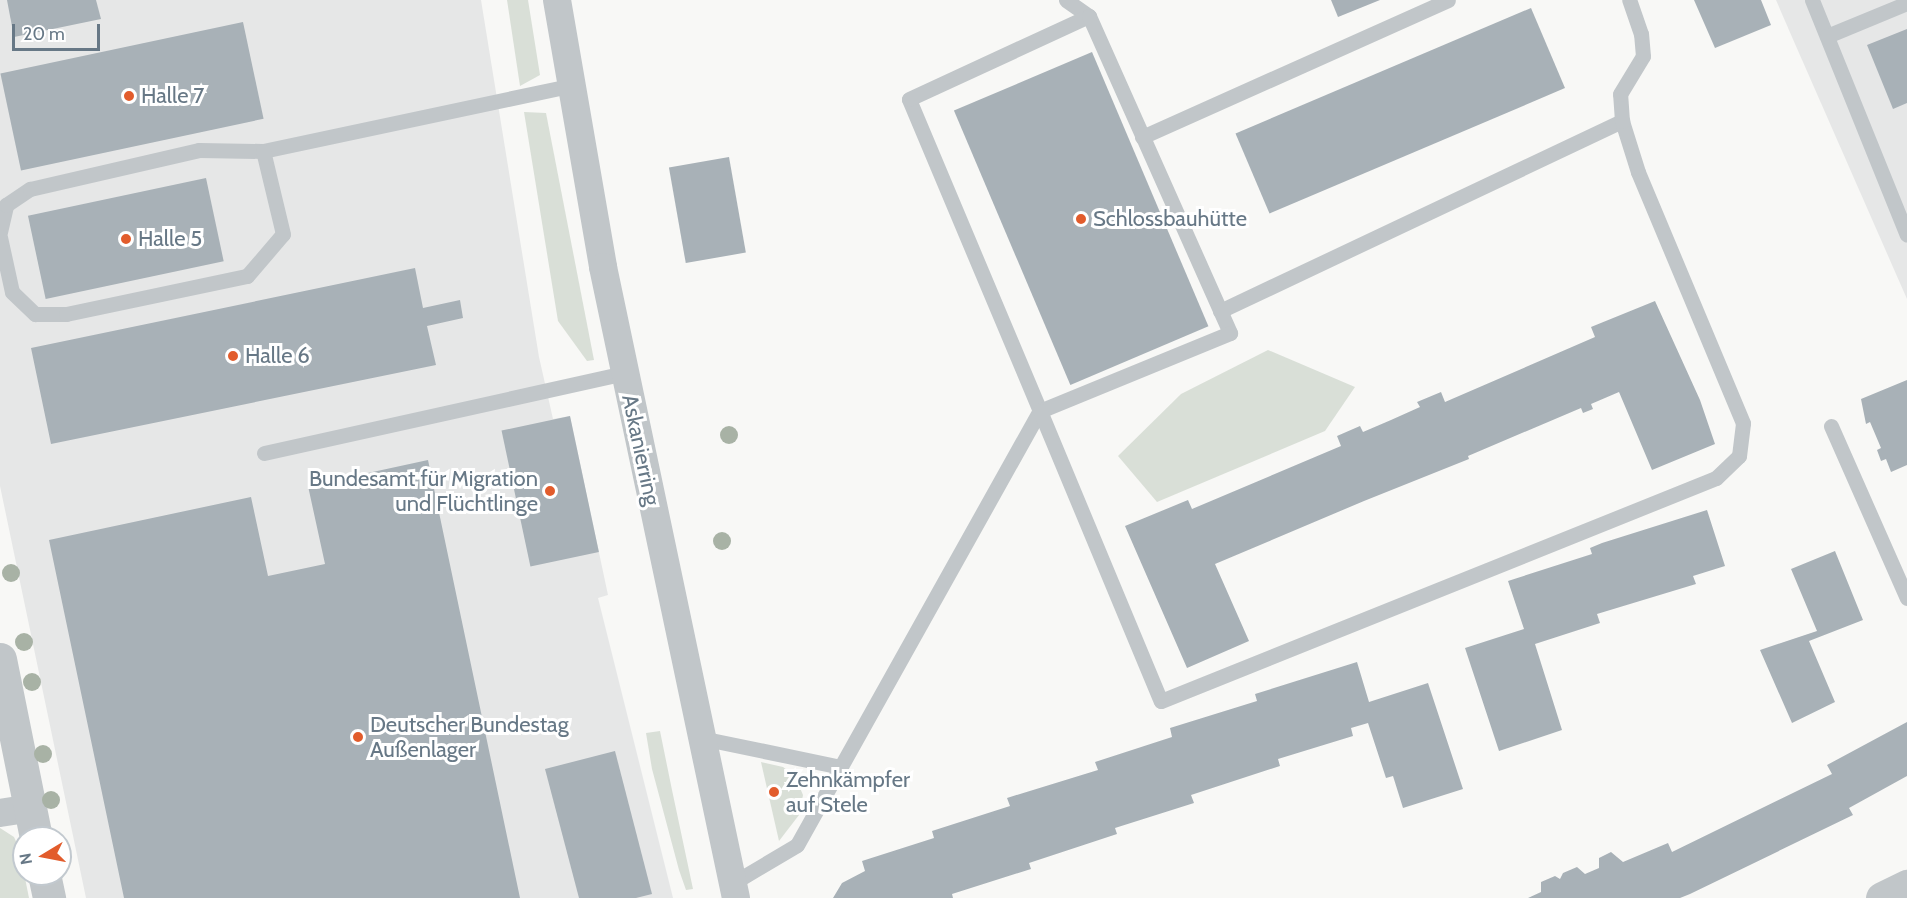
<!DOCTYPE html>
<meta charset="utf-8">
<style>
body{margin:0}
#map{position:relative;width:1907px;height:898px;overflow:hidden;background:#f8f8f6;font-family:Cabin,sans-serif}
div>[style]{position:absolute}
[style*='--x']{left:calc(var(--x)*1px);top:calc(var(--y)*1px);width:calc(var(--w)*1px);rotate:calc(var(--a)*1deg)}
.built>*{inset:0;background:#e6e7e7}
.green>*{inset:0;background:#d9dfd7}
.building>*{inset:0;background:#a8b1b7;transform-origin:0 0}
.service>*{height:15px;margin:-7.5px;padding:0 7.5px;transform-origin:7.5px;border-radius:7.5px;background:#c1c6c9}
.minor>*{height:28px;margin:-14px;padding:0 14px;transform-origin:14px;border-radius:14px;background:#c1c6c9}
.tertiary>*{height:33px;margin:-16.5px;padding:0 16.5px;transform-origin:16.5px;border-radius:16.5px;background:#c1c6c9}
.trees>*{width:18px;height:18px;margin:-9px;border-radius:50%;background:#a8b2a5}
.dots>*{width:16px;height:16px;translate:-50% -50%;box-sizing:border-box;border:3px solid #fff;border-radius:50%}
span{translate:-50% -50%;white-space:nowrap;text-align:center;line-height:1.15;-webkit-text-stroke:6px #fff;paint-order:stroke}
.poi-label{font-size:22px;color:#677886}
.left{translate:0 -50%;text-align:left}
.right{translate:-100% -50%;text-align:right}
.street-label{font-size:22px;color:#677886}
.north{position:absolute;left:12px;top:826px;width:60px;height:60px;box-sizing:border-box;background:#fff;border:2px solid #c2c9cf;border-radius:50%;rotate:260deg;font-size:16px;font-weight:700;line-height:24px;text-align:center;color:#677886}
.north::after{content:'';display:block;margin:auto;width:21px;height:27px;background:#e25c2c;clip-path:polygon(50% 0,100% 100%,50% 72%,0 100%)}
.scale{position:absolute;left:12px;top:24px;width:88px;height:27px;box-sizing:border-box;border:3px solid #677886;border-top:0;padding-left:8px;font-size:18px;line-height:21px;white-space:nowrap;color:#677886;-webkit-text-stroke:4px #fff;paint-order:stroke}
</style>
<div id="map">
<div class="built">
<i style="clip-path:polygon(0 0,481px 0,539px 357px,553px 419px,570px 416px,608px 595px,598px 598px,673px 898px,86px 898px,0 486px)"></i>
<i style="clip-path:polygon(1776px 0,1907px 0,1907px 299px,1792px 37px)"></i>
</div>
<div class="green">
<i style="clip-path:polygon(507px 0,528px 0,540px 75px,520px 86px)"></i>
<i style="clip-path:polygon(524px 112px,546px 113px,594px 360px,587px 361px,558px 321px)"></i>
<i style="clip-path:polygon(1268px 350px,1355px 387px,1325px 431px,1157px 502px,1118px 456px,1181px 394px)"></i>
<i style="clip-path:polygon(660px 731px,672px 790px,693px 889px,686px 890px,679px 870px,652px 769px,646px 733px)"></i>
<i style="clip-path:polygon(761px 762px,783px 767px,795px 776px,803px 795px,799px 815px,779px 841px)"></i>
<i style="clip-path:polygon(0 828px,14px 837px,19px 848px,29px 898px,0 898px)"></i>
</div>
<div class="building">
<i style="clip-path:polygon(7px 0,96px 0,101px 19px,14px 37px)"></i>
<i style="clip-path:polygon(1331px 0,1380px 0,1338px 17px)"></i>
<i style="clip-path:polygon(1694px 0,1761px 0,1771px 25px,1715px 48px)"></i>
<i style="left:1531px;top:8px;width:87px;height:321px;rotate:67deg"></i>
<i style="left:243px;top:22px;width:99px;height:248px;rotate:78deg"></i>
<i style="clip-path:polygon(1907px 29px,1907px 103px,1893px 109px,1867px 45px)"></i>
<i style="left:1092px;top:52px;width:298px;height:150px;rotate:67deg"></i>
<i style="left:729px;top:157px;width:97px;height:61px;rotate:80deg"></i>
<i style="left:206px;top:178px;width:85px;height:182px;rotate:78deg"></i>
<i style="clip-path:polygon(415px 268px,423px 308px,460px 300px,463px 318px,427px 326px,436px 365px,51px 444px,31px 348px)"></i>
<i style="clip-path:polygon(1655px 301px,1700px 400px,1715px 444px,1652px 470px,1619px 392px,1591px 404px,1593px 409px,1583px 413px,1581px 408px,1468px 456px,1469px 459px,1364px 501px,1215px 564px,1249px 641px,1187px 668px,1125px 526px,1188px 500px,1192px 509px,1341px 446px,1337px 436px,1360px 426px,1363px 432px,1391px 420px,1420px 407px,1417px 402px,1441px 392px,1445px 402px,1595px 337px,1591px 327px)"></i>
<i style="clip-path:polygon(1907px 380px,1907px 465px,1891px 472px,1886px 459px,1881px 461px,1877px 450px,1881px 448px,1870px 422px,1866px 424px,1861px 399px)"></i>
<i style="left:570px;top:416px;width:139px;height:70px;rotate:78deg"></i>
<i style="clip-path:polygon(428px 460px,520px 898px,124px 898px,49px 540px,251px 497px,268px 576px,325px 564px,308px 486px)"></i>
<i style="clip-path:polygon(1707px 510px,1725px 566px,1693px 576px,1696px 584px,1597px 614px,1600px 623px,1535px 644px,1562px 730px,1499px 751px,1465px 648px,1524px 629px,1508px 581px,1592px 554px,1590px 548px,1602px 543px)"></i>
<i style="clip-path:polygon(1835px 551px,1863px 620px,1809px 641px,1835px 702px,1792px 723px,1760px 650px,1817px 631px,1791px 569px)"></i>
<i style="clip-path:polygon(1357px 662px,1369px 702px,1428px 683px,1463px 789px,1403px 808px,1393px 776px,1386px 778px,1368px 723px,1351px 728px,1353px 736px,1278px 759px,1280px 766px,1191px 795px,1194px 803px,1115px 828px,1117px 834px,1029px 863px,1031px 869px,952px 894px,953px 898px,833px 898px,842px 883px,865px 871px,862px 861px,934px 838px,932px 831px,1010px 806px,1007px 798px,1098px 770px,1095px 762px,1172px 737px,1170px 728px,1257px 701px,1255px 694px)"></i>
<i style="clip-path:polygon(1907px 722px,1907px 776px,1849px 808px,1853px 815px,1690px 894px,1680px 898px,1528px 898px,1541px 892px,1541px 882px,1555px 876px,1560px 879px,1563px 873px,1577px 867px,1585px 874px,1599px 868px,1599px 858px,1611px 852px,1623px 862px,1668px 843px,1672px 852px,1832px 774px,1827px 765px)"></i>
<i style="clip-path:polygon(615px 751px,652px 894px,636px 898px,579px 898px,545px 769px)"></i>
</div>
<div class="service">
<i style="--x:1066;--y:0;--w:28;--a:35"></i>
<i style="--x:1812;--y:0;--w:253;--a:68"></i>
<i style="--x:1827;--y:36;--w:87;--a:-22.4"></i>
<i style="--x:1142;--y:137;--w:335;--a:-24.1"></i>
<i style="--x:0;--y:232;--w:28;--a:-77"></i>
<i style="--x:6;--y:205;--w:29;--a:-34"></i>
<i style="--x:30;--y:189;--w:173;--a:-13"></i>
<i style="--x:199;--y:150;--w:64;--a:0.9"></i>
<i style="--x:263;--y:151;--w:314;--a:-12"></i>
<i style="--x:0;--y:237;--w:56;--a:77.7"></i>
<i style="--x:12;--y:292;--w:32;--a:44"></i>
<i style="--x:35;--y:314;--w:31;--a:0"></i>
<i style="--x:66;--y:314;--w:185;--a:-11.9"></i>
<i style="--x:247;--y:276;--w:55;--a:-49.4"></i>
<i style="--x:283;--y:234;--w:85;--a:-103.5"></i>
<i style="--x:1220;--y:311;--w:445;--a:-25.3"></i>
<i style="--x:1831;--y:426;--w:188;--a:66.2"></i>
<i style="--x:264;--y:453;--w:370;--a:-12.5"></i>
<i style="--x:701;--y:738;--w:143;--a:11.7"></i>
<i style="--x:733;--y:883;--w:74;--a:-30.7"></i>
<i style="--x:797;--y:845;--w:497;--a:-60.8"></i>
<i style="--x:1040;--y:411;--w:338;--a:-112.8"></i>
<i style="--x:909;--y:99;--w:198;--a:-24.8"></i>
<i style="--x:1089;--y:16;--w:347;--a:66"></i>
<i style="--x:1230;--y:333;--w:205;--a:157.7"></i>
<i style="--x:1040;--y:411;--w:314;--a:67.4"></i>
<i style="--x:1161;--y:701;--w:598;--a:-21.89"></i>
<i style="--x:1716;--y:478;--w:32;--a:-44"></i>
<i style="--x:1739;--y:456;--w:33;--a:-83"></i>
<i style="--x:1743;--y:423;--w:272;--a:-112.7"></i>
<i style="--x:1638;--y:172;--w:53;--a:-107.4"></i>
<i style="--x:1622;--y:121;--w:27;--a:-94"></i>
<i style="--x:1620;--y:94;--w:44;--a:-58.8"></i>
<i style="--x:1643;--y:56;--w:22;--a:-95"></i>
<i style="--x:1641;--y:34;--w:36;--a:-109"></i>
</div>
<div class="minor">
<i style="--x:557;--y:0;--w:271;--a:80.2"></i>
<i style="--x:603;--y:267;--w:645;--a:78.1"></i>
<i style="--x:0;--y:813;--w:30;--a:-9"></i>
</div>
<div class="tertiary">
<i style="--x:0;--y:659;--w:183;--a:78.6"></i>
<i style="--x:44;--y:874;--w:25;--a:78"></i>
<i style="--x:1882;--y:898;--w:28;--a:-26"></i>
</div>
<div class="trees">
<i style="left:729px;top:435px"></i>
<i style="left:722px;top:541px"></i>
<i style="left:11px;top:573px"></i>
<i style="left:24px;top:642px"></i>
<i style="left:32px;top:682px"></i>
<i style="left:43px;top:754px"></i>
<i style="left:51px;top:800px"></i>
</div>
<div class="dots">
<i style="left:129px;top:96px;background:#e25c2c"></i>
<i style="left:1081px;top:219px;background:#e25c2c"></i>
<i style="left:126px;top:239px;background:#e25c2c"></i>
<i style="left:233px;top:356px;background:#e25c2c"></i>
<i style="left:550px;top:491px;background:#e25c2c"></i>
<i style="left:358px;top:737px;background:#e25c2c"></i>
<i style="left:774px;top:792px;background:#e25c2c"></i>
</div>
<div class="poi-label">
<span class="left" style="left:141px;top:96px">Halle 7</span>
<span class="left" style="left:1093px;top:219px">Schlossbauhütte</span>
<span class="left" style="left:138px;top:239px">Halle 5</span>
<span class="left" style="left:245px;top:356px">Halle 6</span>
<span class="right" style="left:538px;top:491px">Bundesamt für Migration<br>und Flüchtlinge</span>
<span class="left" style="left:370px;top:737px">Deutscher Bundestag<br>Außenlager</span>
<span class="left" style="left:786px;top:792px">Zehnkämpfer<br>auf Stele</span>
</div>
<div class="street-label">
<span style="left:641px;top:450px;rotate:78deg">Askanierring</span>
</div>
<div class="north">N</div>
<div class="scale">20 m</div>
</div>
